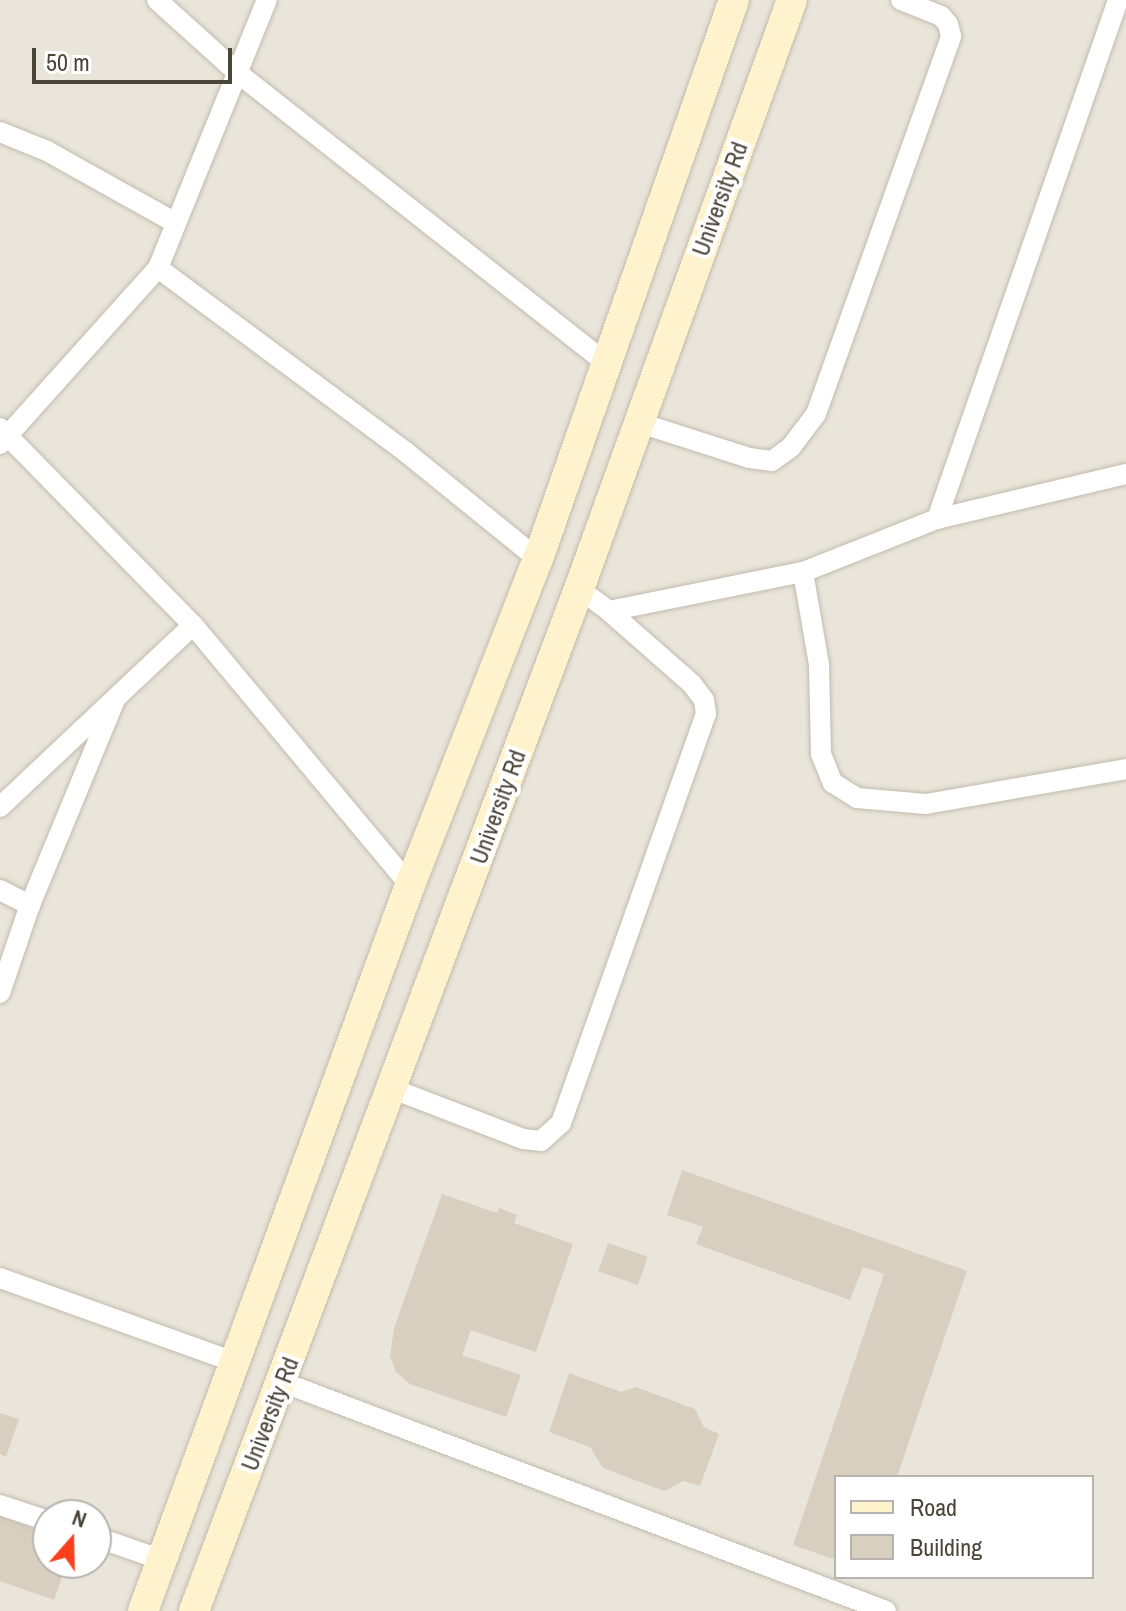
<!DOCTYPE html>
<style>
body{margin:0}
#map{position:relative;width:1126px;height:1611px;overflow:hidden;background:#f6f3ec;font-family:"Archivo Narrow",sans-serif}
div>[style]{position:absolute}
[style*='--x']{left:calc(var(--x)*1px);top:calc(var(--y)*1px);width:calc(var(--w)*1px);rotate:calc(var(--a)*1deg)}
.residential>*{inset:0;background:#eae5da}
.building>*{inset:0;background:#d8cfc1;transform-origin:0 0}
.roads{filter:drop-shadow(0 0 2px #c2bbae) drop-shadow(0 0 2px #c2bbae)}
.street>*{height:20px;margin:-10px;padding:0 10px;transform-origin:10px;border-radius:10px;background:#fff}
.secondary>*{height:30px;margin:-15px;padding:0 15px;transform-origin:15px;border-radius:15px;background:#fff3cd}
span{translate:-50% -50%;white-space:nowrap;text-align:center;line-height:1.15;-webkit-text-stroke:8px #fff;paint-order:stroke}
.street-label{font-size:24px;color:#4b4439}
.legend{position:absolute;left:834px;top:1475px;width:260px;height:104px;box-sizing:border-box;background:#fff;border:2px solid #b7b4b0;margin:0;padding:10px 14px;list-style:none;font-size:24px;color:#4b4439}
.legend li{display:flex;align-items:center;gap:16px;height:40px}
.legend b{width:40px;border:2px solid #b7b4b0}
.north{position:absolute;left:32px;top:1499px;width:80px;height:80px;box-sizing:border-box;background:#fff;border:2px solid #b7b4b0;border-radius:50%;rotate:20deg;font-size:22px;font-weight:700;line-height:32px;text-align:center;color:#4b4439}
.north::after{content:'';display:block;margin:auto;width:28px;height:36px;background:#fc3f1d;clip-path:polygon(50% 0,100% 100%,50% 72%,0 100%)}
.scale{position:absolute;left:32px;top:48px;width:200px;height:36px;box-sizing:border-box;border:4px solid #4b4439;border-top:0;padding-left:10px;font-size:24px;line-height:28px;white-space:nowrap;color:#4b4439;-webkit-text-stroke:6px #fff;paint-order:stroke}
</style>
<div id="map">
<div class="residential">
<i style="clip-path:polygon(evenodd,0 0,1126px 0,1126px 1611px,0 1611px,0 0,836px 1477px,1092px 1477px,1092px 1577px,836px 1577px,836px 1477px,0 0,48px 1515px,96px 1515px,96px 1563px,48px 1563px,48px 1515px)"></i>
</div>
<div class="building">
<i style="clip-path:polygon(682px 1170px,967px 1271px,897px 1477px,836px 1477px,836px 1560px,793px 1545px,884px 1274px,863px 1267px,850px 1300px,696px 1244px,703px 1227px,667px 1215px)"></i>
<i style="clip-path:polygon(442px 1194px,497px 1213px,499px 1208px,517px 1215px,514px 1223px,573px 1244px,536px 1352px,471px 1330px,462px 1355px,521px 1375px,506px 1417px,410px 1384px,396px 1372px,390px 1356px,394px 1328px)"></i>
<i style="left:608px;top:1243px;width:42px;height:30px;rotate:19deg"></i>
<i style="clip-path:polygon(569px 1373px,621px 1392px,636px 1387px,695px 1409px,704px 1427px,719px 1434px,700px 1486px,683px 1481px,664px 1491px,603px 1468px,590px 1447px,549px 1432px)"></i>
<i style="clip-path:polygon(0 1413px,19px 1419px,6px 1457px,0 1454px)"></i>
<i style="clip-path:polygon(0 1516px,48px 1534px,48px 1563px,67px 1563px,54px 1600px,0 1581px)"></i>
</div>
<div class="roads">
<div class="street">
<i style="--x:157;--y:0;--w:110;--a:42.1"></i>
<i style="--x:239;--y:74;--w:467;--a:38.2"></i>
<i style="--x:0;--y:132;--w:51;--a:22"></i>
<i style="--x:47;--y:151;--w:148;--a:29.2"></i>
<i style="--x:158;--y:268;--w:310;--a:36.6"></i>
<i style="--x:407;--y:453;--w:169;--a:39"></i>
<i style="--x:640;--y:423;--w:114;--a:17.8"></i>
<i style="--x:749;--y:458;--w:23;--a:7"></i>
<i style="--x:772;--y:461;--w:24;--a:-36"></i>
<i style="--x:791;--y:447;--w:41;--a:-52.9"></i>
<i style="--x:816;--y:414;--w:401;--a:-70.3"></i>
<i style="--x:951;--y:36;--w:12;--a:-104"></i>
<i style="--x:948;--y:24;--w:11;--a:-131"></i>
<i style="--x:941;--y:16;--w:43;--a:-158.2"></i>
<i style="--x:0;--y:428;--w:276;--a:45.6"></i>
<i style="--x:193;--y:625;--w:339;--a:50.2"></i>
<i style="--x:0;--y:444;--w:237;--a:-48.1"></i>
<i style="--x:158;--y:268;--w:289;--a:-67.9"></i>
<i style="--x:937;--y:519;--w:550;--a:-70.77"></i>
<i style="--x:803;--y:572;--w:94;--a:80.2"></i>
<i style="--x:819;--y:665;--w:89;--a:88.7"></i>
<i style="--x:821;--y:754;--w:31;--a:68"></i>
<i style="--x:833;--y:783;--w:28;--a:32"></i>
<i style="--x:857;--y:798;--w:69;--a:5"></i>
<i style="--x:926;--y:804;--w:203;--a:-9.9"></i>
<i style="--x:579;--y:589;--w:37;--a:36"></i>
<i style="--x:609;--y:611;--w:198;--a:-11.4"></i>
<i style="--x:803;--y:572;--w:144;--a:-21.6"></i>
<i style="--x:937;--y:519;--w:194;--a:-13.4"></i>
<i style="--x:0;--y:807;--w:265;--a:-43.3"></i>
<i style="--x:0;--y:890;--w:34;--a:27"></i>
<i style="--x:0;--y:993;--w:93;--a:-71.2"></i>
<i style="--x:30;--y:905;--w:220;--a:-67.5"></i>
<i style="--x:393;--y:1089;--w:139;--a:21"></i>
<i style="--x:523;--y:1139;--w:18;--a:6"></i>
<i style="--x:541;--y:1141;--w:27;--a:-42"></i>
<i style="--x:561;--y:1123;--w:434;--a:-70.5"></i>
<i style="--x:706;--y:714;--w:14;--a:-98"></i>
<i style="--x:704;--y:700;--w:20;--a:-127"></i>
<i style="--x:692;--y:684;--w:111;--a:-138.7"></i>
<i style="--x:0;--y:1278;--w:252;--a:19.7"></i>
<i style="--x:282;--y:1382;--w:646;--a:20.76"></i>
<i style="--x:0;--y:1505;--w:51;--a:18.4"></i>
<i style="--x:96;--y:1537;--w:70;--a:19.2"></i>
</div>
<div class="secondary">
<i style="--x:143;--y:1611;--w:774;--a:-69.81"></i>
<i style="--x:410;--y:885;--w:350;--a:-68.6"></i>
<i style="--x:538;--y:559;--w:592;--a:-70.68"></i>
<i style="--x:194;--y:1611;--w:1092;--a:-69.36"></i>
<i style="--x:579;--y:589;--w:626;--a:-70.12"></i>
</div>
</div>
<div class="street-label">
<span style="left:720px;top:199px;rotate:-70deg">University Rd</span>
<span style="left:498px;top:807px;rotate:-70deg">University Rd</span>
<span style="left:270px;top:1414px;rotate:-69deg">University Rd</span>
</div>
<ul class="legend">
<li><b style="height:10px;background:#fff3cd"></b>Road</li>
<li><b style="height:22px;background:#d8cfc1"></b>Building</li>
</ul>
<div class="north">N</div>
<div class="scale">50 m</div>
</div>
